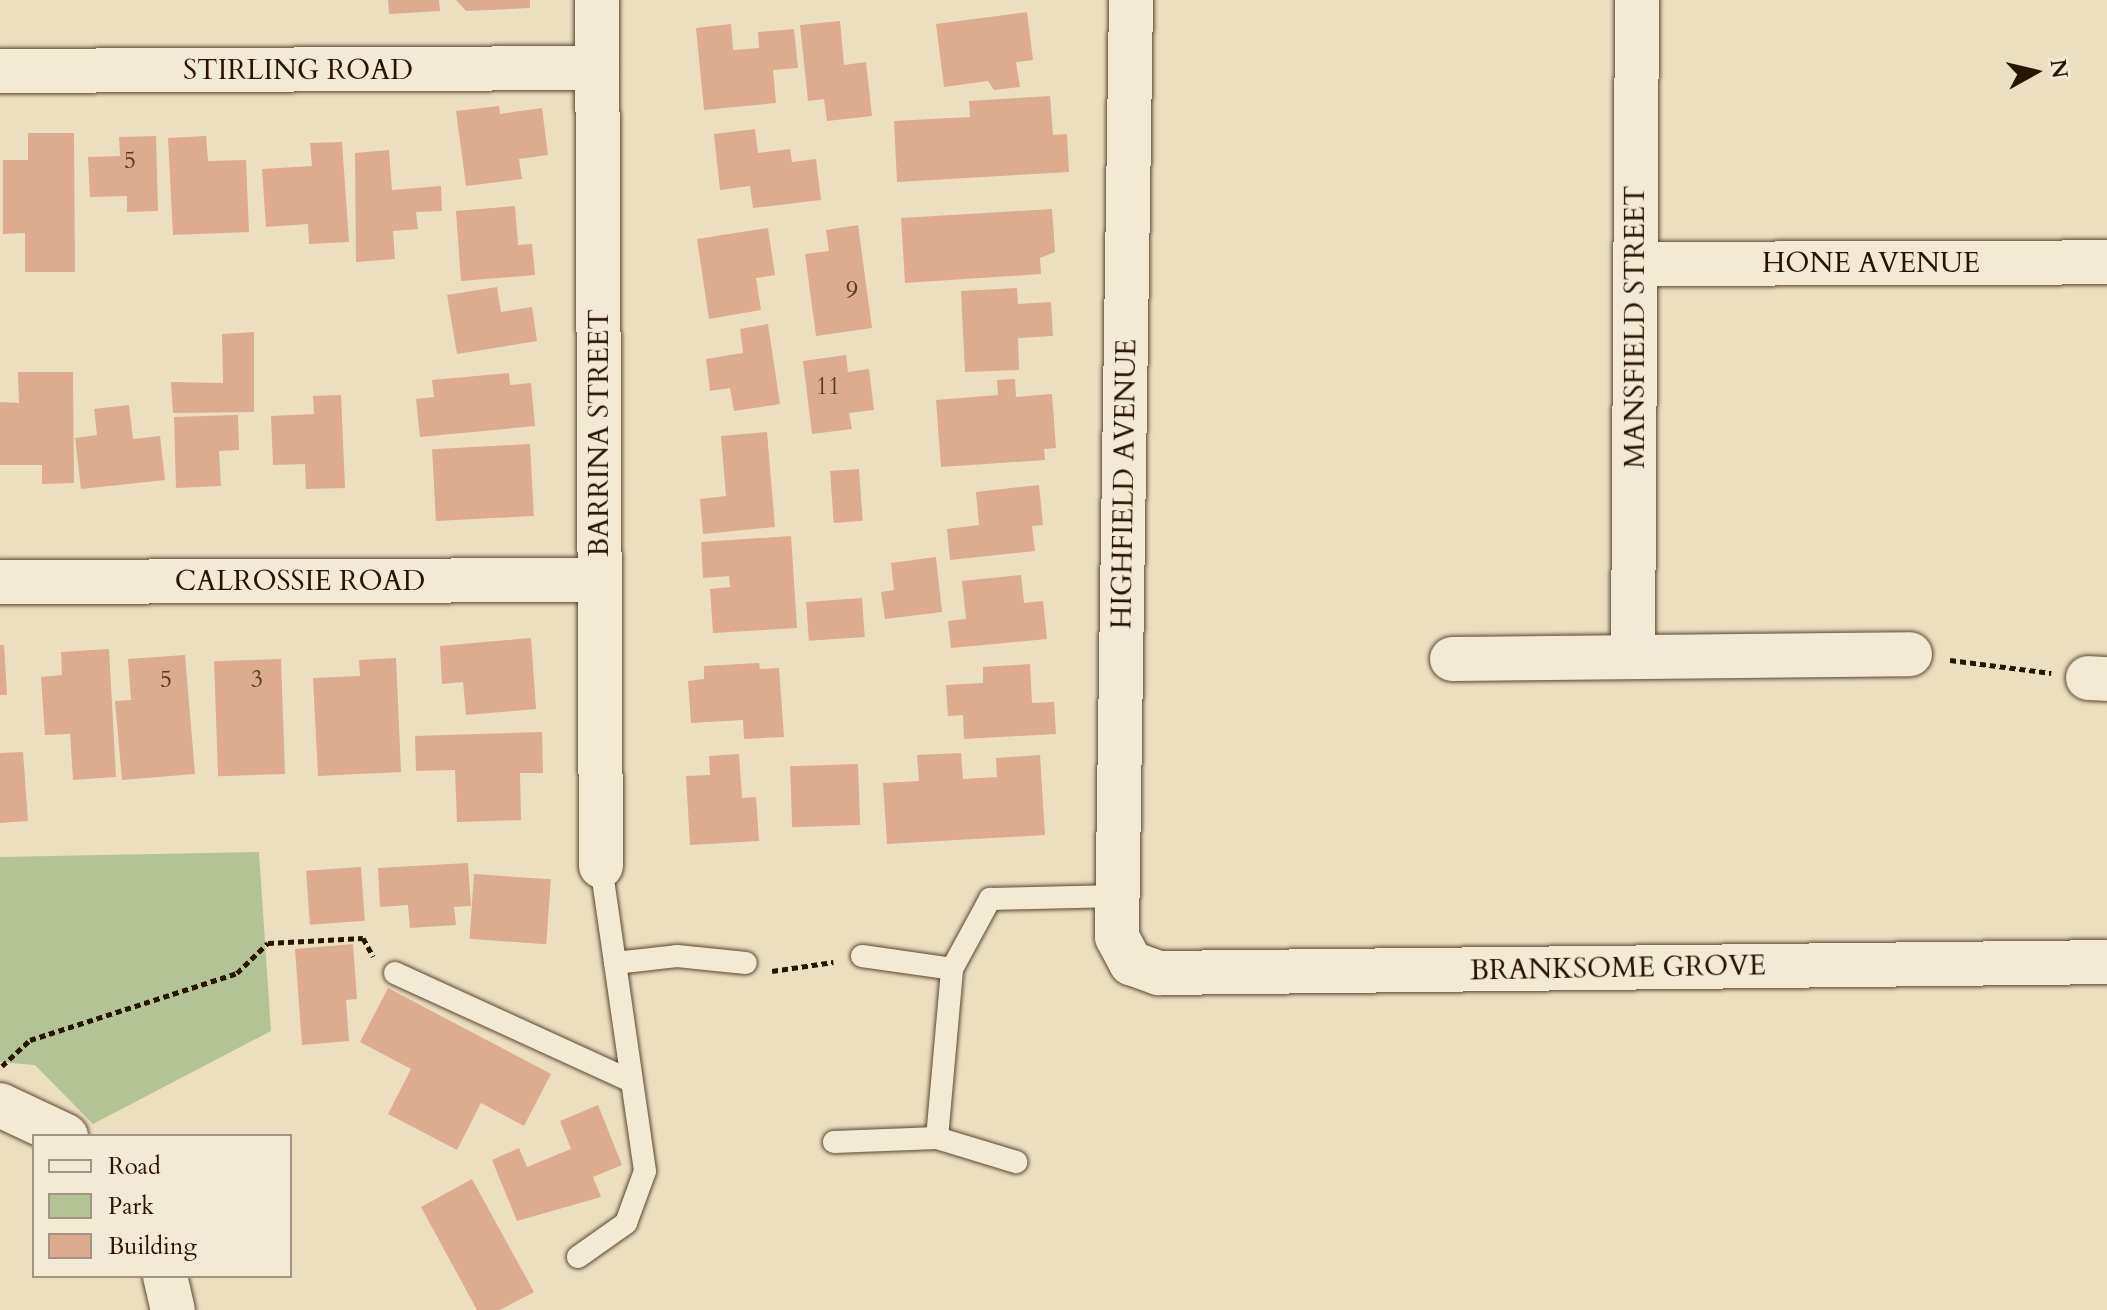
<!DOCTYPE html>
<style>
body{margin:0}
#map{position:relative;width:2107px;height:1310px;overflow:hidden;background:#ecdfbf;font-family:Cardo,serif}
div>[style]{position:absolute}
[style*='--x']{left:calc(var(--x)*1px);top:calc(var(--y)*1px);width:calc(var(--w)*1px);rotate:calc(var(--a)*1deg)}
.green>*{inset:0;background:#b3c396}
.building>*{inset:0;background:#ddab8e;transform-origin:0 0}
.path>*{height:5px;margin-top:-2.5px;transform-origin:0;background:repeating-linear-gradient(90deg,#291400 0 6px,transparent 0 10px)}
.roads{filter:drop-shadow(0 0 2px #5a4730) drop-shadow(0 0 2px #5a4730)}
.service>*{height:22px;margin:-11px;padding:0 11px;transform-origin:11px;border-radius:11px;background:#f3ead5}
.minor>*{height:44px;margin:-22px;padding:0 22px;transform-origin:22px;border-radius:22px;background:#f3ead5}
span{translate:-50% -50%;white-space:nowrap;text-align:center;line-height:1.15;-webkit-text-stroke:6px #f3ead5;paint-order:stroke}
.number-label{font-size:24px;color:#563a24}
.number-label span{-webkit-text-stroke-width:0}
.street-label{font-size:28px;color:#291400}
.legend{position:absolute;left:32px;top:1134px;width:260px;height:144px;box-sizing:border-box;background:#f3ead5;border:2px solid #a29480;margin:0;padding:10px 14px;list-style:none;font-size:24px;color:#291400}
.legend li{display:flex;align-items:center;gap:16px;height:40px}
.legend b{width:40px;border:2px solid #a29480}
.north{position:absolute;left:1995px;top:32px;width:80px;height:80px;-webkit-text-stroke:6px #f3ead5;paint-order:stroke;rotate:82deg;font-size:22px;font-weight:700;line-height:32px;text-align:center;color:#291400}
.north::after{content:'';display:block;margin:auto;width:28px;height:36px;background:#291400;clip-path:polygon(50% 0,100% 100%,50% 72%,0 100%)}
</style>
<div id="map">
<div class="green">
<i style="clip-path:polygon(259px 852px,271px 1031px,93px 1124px,35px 1065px,0 1062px,0 857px)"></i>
</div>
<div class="building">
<i style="clip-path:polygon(388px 0,439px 0,440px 11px,389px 14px)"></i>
<i style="clip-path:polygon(456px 0,530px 0,530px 8px,466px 11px)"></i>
<i style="clip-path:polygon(1027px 12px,1033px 60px,1016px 62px,1020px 87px,994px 90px,988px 81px,944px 87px,936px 24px)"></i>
<i style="clip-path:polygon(840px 21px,844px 65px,866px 62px,872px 116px,827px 121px,824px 99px,808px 101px,800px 25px)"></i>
<i style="clip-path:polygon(731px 24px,733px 50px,759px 48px,758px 32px,794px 29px,798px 68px,773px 70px,776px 103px,704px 110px,696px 28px)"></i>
<i style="clip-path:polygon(1050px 96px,1053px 135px,1067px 134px,1069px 172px,897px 182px,894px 121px,970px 117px,969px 101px)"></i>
<i style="clip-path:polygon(499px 106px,500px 114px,542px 108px,548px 155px,519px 159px,522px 179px,466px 186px,456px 111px)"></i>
<i style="clip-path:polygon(755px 129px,758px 153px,790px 149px,792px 162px,816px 159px,821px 200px,753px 208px,750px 186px,720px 190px,714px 134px)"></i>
<i style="clip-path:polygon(28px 133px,74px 133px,75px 272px,25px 272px,25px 233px,3px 234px,3px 160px,28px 160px)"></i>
<i style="clip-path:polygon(156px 136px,158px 211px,127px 212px,127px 196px,90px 197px,88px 157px,120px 156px,119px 137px)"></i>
<i style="clip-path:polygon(206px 136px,208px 161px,246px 160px,249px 232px,173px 235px,168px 138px)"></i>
<i style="clip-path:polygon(342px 142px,349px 242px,309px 244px,308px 224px,266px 227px,262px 169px,312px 166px,310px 143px)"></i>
<i style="clip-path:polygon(389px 150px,392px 190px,441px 186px,442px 211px,416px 212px,418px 229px,393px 231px,395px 259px,356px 262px,355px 153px)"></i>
<i style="clip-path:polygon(515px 206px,518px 245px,532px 244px,535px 275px,461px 281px,456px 211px)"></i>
<i style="clip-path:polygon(1052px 209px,1055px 252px,1040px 258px,1041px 274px,905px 283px,901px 218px)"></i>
<i style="clip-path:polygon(858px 225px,872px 328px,816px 336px,805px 254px,829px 251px,826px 230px)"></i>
<i style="clip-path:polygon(768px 228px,775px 275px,756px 278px,761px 310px,709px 319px,697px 239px)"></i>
<i style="clip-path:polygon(497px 287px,501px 312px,532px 307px,537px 341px,457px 354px,447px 295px)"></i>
<i style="clip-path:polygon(1017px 288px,1018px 304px,1051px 302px,1053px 336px,1018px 338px,1019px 370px,965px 372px,961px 291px)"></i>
<i style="clip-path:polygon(768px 324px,780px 404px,734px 411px,730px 388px,710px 391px,706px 359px,743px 353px,740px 329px)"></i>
<i style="clip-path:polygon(254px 332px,254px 412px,173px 413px,171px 382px,223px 383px,222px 334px)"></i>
<i style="clip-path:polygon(846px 355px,848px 372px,869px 369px,874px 410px,849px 413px,852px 429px,812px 434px,803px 361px)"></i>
<i style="clip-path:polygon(18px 372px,73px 372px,74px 483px,42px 484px,42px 465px,0 465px,0 402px,19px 403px)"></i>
<i style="clip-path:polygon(509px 373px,510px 385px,531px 383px,535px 426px,420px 437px,416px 399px,434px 397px,432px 380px)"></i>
<i style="clip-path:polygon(1015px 379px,1016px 397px,1052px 394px,1056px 448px,1044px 449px,1045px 460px,941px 467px,936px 400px,998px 395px,997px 380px)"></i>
<i style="clip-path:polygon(341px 395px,345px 488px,306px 489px,305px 464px,273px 465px,271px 416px,314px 414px,313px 396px)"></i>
<i style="clip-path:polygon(129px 405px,133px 439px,160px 436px,165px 480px,81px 489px,75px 438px,97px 435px,94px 409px)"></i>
<i style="clip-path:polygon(238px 415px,239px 450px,219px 451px,221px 486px,176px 488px,174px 417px)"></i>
<i style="clip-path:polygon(767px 432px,775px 527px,703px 534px,700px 499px,726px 496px,721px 436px)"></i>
<i style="left:530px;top:444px;width:72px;height:98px;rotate:87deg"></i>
<i style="left:859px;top:469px;width:52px;height:29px;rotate:86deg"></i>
<i style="clip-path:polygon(1039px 485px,1043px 525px,1032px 526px,1035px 551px,950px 560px,947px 529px,979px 525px,976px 492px)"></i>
<i style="clip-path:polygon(791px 536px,797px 628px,713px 633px,710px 589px,730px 587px,729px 576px,703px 578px,701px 542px)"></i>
<i style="clip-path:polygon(936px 557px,942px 612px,885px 619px,881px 592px,894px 590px,891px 563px)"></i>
<i style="clip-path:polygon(1021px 575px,1024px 603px,1043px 601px,1047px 639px,951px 648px,948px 621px,966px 619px,962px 581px)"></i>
<i style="left:862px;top:598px;width:39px;height:56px;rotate:86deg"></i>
<i style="clip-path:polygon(531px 638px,536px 709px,466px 715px,463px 682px,442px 684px,440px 646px)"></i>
<i style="clip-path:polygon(0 645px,4px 645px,7px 695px,0 695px)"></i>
<i style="clip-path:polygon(109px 649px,116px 777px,73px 780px,70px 734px,45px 735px,41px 677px,62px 675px,61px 652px)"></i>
<i style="clip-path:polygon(185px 655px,195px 774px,122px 780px,115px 701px,131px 700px,128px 659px)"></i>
<i style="clip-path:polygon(396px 658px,401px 772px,318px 776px,313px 678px,360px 676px,359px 660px)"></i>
<i style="left:281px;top:659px;width:115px;height:67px;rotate:88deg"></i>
<i style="clip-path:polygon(759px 663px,760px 669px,779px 668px,784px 737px,744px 739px,743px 720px,691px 723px,688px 681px,704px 679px,704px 666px)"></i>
<i style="clip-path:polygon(1030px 664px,1032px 703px,1054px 702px,1056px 734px,964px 739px,963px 715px,948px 716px,946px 685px,983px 683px,983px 667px)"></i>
<i style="clip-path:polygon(542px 732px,543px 773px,520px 773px,521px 820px,457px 822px,455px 770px,416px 771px,415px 736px)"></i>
<i style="clip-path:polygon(23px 752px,28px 821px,0 823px,0 753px)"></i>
<i style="clip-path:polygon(961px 753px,963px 779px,997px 777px,996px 758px,1040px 755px,1045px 835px,887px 844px,883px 783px,919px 781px,917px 755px)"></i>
<i style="clip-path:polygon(739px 754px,742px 798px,756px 797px,759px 841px,690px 845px,686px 776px,710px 775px,709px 756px)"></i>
<i style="left:858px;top:764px;width:61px;height:68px;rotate:88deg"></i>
<i style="clip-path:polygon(468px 863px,471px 906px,454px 907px,456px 925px,410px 928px,408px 905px,380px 907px,378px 868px)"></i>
<i style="left:361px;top:867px;width:54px;height:55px;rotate:86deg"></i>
<i style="left:474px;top:874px;width:77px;height:65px;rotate:4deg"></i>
<i style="clip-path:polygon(353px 944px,357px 999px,346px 1000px,349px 1041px,302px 1045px,295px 949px)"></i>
<i style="clip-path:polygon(388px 988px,551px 1074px,524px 1126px,481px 1103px,457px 1150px,388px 1114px,411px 1069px,360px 1042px)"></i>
<i style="clip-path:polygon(598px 1105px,622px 1165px,593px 1177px,601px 1197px,517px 1221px,492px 1160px,519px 1148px,527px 1167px,571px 1149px,560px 1121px)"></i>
<i style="clip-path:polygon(472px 1179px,534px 1292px,500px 1310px,477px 1310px,421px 1207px)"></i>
</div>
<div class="path">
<i style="--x:1950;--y:660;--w:102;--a:7.3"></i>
<i style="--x:772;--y:971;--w:62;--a:-8.4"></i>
<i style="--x:2;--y:1066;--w:38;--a:-43"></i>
<i style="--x:30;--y:1040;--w:218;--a:-17.9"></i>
<i style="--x:237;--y:973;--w:43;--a:-44.1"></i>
<i style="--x:268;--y:943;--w:95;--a:-3"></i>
<i style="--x:363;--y:938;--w:21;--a:61"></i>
</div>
<div class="roads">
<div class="service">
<i style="--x:862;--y:956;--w:91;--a:8.2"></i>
<i style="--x:615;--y:963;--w:62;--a:-6.4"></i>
<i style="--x:677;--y:956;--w:69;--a:5.8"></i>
<i style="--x:395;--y:973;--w:257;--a:24.6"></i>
<i style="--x:937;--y:1138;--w:83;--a:16.9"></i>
<i style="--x:834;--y:1142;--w:103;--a:-2.2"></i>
<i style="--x:937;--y:1138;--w:170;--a:-84.9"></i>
<i style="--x:952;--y:969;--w:80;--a:-61.5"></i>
<i style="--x:990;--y:899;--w:128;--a:-1.3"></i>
<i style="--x:578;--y:1257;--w:59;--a:-35.3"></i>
<i style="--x:626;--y:1223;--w:55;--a:-69.9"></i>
<i style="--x:645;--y:1171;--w:308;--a:-98.2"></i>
</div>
<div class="minor">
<i style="--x:597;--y:0;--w:866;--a:89.74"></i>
<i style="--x:1131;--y:0;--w:937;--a:90.86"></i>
<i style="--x:1117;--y:937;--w:30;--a:62"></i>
<i style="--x:1131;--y:963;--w:30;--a:20"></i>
<i style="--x:1159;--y:973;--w:948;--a:-0.66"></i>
<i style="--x:0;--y:71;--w:597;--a:-0.29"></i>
<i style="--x:1636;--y:264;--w:471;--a:-0.2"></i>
<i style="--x:0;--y:582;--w:599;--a:-0.19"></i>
<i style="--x:1633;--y:654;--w:654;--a:-89.65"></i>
<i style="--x:1452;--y:659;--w:458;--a:-0.6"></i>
<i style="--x:2088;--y:678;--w:19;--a:3"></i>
<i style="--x:0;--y:1105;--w:73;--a:25.2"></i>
<i style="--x:165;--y:1276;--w:35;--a:77"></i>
</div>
</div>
<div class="number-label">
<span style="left:130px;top:161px">5</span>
<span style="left:852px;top:291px">9</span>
<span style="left:828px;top:387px">11</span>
<span style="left:166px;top:680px">5</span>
<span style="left:257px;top:680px">3</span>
</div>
<div class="street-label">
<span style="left:298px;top:70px">STIRLING ROAD</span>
<span style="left:1871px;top:263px">HONE AVENUE</span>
<span style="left:1635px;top:327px;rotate:-90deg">MANSFIELD STREET</span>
<span style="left:599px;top:433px;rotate:-90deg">BARRINA STREET</span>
<span style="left:1124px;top:484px;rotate:-89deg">HIGHFIELD AVENUE</span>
<span style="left:300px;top:581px">CALROSSIE ROAD</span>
<span style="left:1618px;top:968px;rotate:-1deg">BRANKSOME GROVE</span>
</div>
<ul class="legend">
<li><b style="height:10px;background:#f3ead5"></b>Road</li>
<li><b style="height:22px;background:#b3c396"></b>Park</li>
<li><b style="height:22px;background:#ddab8e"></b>Building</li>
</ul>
<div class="north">N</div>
</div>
